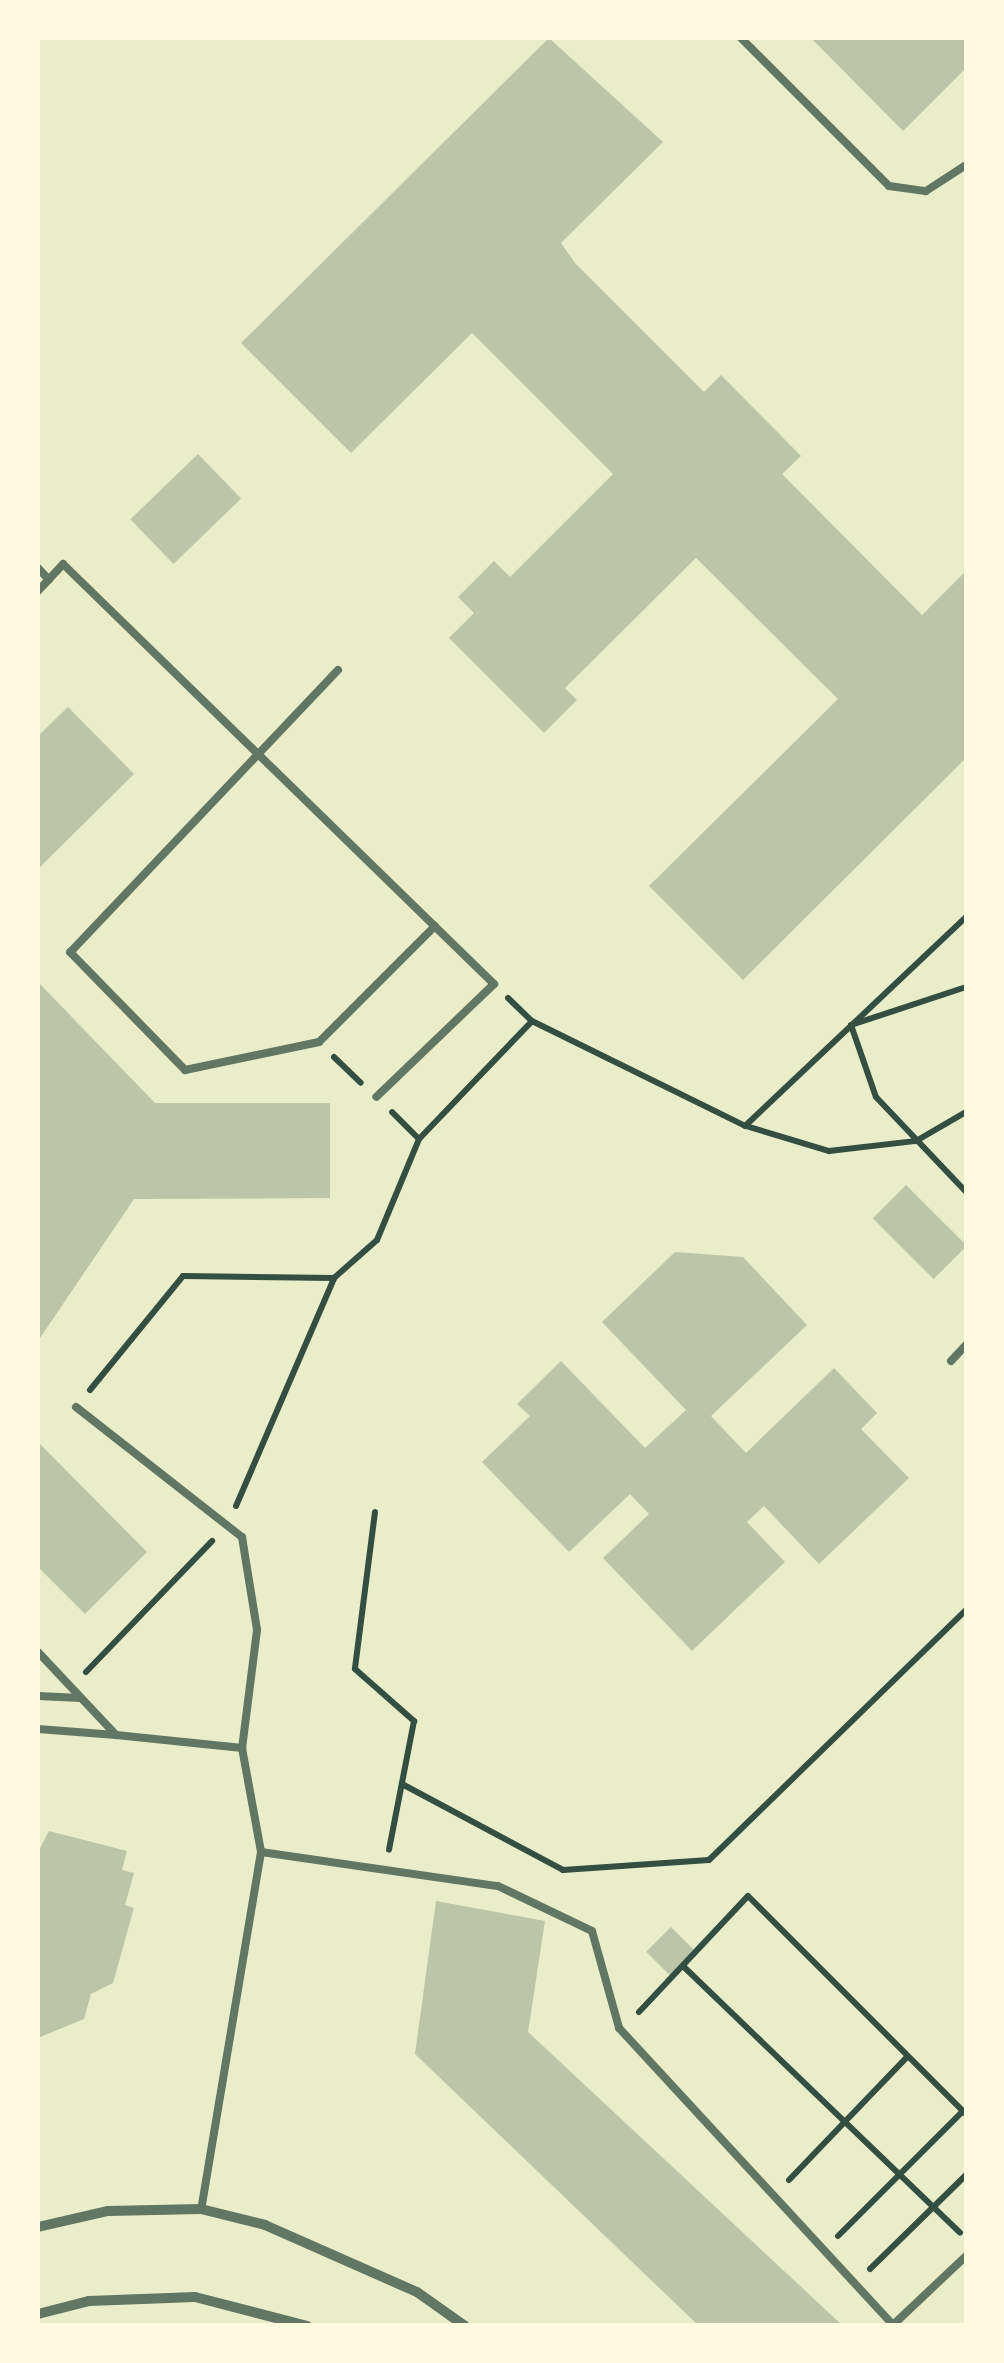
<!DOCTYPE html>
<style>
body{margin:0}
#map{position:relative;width:1004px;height:2363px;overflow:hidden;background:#e9edc9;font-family:Georgia,serif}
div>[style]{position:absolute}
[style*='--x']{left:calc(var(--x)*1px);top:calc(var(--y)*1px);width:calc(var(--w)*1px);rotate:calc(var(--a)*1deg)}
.building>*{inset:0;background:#bcc5a7;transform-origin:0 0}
.path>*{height:6px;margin:-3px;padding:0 3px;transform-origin:3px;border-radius:3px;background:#344e41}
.service>*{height:8px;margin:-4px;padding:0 4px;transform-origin:4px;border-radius:4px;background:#617663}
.minor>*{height:10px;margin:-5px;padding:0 5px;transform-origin:5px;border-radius:5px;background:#617663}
span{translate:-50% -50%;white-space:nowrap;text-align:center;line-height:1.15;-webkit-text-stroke:9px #fefae0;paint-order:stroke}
.frame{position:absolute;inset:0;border:40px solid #fefae0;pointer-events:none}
</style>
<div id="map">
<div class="building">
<i style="clip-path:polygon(549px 38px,663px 142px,561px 243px,575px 263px,704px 392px,721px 375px,801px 456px,782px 474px,922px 615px,966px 571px,966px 758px,743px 980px,649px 886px,838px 699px,696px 558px,565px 688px,577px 700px,544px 733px,449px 638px,474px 613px,458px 597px,494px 561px,510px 577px,613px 474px,472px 333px,351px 453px,241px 343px)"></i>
<i style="clip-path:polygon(811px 38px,966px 38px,966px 68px,903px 131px)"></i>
<i style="left:198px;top:454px;width:62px;height:94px;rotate:46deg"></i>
<i style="clip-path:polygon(68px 707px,134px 774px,38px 869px,38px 736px)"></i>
<i style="clip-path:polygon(38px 982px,155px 1103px,330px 1103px,330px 1198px,134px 1199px,38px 1341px)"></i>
<i style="left:906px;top:1185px;width:86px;height:47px;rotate:45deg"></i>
<i style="clip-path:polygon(675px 1252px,743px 1257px,807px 1325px,711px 1416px,746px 1453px,834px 1368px,877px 1413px,861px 1429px,909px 1478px,819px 1564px,764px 1506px,747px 1522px,785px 1562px,692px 1651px,603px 1558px,649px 1514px,630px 1494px,569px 1552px,482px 1462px,530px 1416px,517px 1404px,561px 1361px,645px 1448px,686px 1410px,602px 1322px)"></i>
<i style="clip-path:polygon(38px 1442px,147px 1552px,85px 1614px,38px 1567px)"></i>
<i style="clip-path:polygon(49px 1831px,127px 1851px,122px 1870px,134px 1873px,125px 1905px,134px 1908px,113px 1983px,91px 1994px,84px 2019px,38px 2038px,38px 1852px)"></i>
<i style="clip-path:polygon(436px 1901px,545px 1921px,528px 2032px,843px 2326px,699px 2326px,415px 2054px)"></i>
<i style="left:671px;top:1927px;width:35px;height:35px;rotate:45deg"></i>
</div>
<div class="path">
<i style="--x:966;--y:987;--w:121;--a:161.7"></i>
<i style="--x:851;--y:1025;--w:76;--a:70.9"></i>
<i style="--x:876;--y:1097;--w:131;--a:46.5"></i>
<i style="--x:508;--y:998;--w:33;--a:44"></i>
<i style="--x:334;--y:1057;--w:37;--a:44"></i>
<i style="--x:746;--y:1126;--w:87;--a:16.8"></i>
<i style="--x:829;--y:1151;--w:88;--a:-6.6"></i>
<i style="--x:916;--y:1141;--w:58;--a:-30.1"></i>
<i style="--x:419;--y:1139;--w:163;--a:-46.2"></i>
<i style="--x:532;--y:1021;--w:237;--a:26.2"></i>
<i style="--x:745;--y:1126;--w:304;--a:-43.4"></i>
<i style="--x:90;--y:1390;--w:147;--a:-50.8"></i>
<i style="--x:183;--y:1276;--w:151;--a:0.8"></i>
<i style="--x:334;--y:1278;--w:57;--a:-41.5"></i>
<i style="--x:377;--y:1240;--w:109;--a:-67.4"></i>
<i style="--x:419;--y:1139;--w:38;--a:-135"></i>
<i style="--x:236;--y:1506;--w:248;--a:-66.7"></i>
<i style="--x:375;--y:1512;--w:158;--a:97.3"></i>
<i style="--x:355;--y:1669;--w:79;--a:41.4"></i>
<i style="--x:414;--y:1721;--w:131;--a:101"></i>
<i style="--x:86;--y:1672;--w:182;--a:-46.1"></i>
<i style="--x:402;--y:1784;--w:183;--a:28.1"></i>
<i style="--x:563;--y:1870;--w:146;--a:-3.9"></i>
<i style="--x:709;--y:1860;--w:359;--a:-44.2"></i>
<i style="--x:684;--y:1967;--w:383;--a:43.9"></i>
<i style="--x:639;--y:2012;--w:159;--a:-46.8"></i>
<i style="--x:748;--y:1896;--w:308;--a:45"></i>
<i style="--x:789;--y:2180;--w:170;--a:-46.2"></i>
<i style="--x:838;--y:2236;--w:177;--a:-45"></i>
<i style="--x:870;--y:2269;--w:134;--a:-44.4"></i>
</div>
<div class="service">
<i style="--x:741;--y:38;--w:209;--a:45"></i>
<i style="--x:889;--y:186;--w:37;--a:8"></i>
<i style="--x:926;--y:191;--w:48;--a:-33"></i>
<i style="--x:38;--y:568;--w:16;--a:47"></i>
<i style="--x:38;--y:591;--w:37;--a:-47"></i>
<i style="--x:63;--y:564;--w:602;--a:44.26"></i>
<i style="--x:494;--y:984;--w:163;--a:136.2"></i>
<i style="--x:338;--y:670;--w:389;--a:133.5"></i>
<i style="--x:70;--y:952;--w:165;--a:45.7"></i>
<i style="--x:185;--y:1070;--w:137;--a:-11.8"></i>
<i style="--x:319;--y:1042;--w:164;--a:-45"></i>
<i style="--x:951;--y:1361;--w:22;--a:-47"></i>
<i style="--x:76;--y:1407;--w:211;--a:38.1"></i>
<i style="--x:242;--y:1537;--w:94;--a:80.8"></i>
<i style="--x:257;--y:1630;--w:119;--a:97.2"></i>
<i style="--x:242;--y:1748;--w:106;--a:79.6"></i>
<i style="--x:261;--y:1852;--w:362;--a:99.5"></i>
<i style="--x:38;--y:1652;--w:114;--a:46.8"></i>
<i style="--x:116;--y:1735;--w:127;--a:5.9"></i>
<i style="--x:38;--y:1696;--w:43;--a:2.7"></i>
<i style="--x:38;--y:1729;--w:78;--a:4.4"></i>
<i style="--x:261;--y:1852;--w:239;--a:8.2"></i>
<i style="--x:498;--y:1886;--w:104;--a:25.6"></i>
<i style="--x:592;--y:1931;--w:101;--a:74.4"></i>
<i style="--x:619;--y:2028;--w:404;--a:47.3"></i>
<i style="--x:893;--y:2325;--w:100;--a:-43.4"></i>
</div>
<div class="minor">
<i style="--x:38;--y:2227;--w:72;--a:-12.9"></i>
<i style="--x:108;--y:2211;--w:93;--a:-1.2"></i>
<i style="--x:201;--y:2209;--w:66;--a:14"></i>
<i style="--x:265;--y:2225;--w:166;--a:23.8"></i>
<i style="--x:417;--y:2292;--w:59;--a:35.3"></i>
<i style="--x:38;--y:2314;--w:53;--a:-14.3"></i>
<i style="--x:89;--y:2301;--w:106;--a:-2.2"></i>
<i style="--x:195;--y:2297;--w:116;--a:14.5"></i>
</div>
<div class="frame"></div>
</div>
